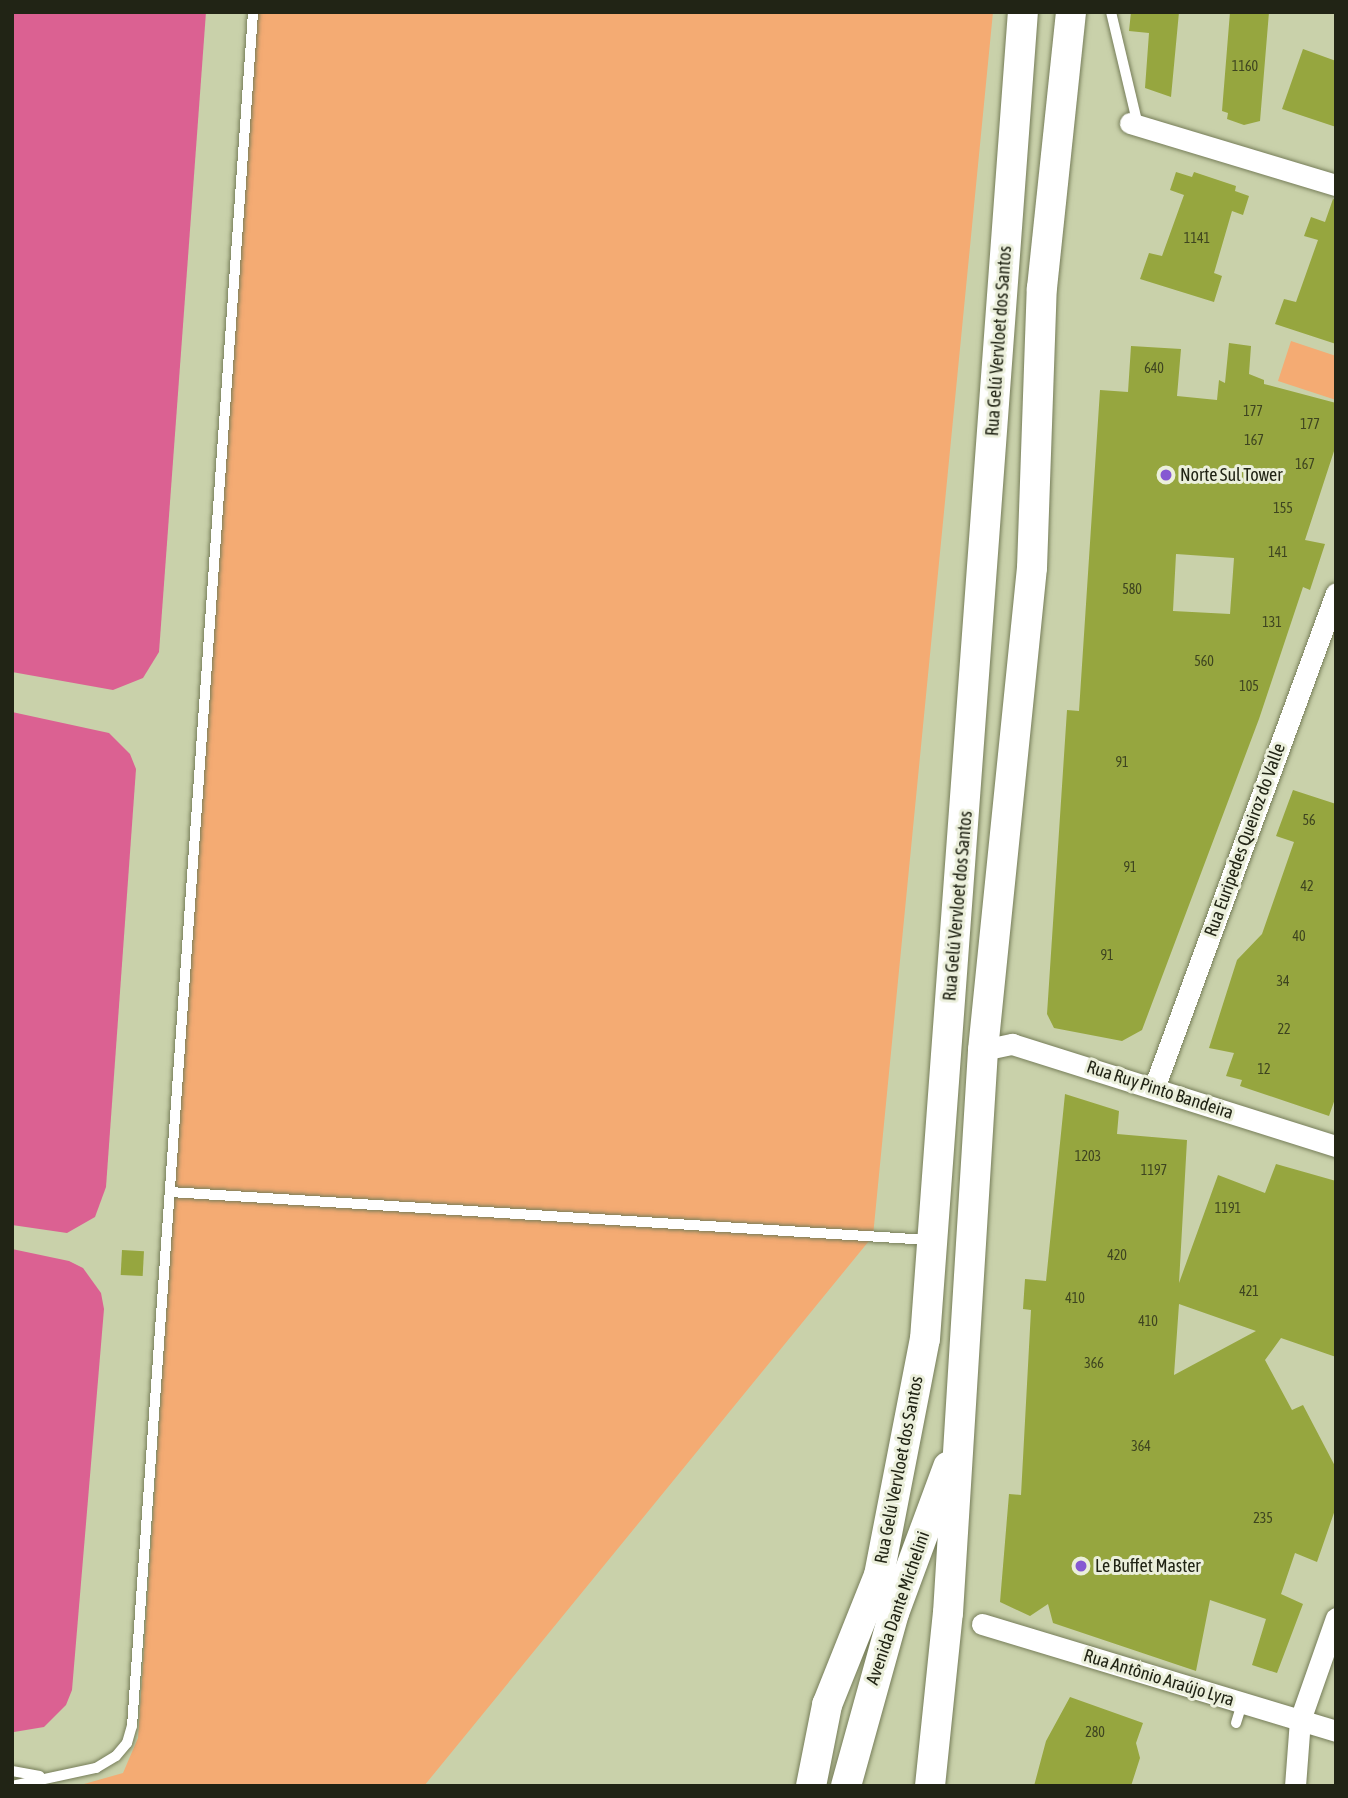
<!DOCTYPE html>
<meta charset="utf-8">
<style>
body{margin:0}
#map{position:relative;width:1348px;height:1798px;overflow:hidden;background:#c9d1aa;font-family:"Asap Condensed",sans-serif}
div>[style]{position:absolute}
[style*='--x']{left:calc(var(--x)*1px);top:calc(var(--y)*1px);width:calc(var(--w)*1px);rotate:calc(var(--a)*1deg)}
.green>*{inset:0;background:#f4ab73}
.water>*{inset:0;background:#db6192}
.building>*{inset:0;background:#96a63f;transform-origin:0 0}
.roads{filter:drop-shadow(0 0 2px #767d59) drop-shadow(0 0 2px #767d59)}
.service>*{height:10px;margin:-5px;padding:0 5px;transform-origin:5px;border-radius:5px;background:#fff}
.minor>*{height:21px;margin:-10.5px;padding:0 10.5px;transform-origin:10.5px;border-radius:10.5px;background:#fff}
.secondary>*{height:30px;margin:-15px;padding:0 15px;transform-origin:15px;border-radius:15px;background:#fff}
.dots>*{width:19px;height:19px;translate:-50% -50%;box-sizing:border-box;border:4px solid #ebefdb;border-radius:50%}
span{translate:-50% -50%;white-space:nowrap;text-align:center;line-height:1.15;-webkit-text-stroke:6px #ebefdb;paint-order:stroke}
.number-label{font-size:14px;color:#3e4420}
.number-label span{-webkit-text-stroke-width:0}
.street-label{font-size:18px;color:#212415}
.poi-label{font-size:18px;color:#212415}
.left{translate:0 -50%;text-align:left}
.frame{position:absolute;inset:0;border:14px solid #212415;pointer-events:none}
</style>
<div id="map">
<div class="green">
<i style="clip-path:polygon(253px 12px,993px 12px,873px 1236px,424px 1786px,77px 1786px,123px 1773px,138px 1738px)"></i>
<i style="clip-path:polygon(1291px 341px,1336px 356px,1336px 400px,1278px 381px)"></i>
</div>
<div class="water">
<i style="clip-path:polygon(12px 12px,206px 12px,159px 652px,143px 678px,113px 690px,12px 672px)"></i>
<i style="clip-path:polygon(12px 712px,109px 733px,130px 754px,136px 769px,106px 1187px,95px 1217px,67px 1233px,12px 1225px)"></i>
<i style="clip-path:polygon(12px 1249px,69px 1261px,83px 1268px,101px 1293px,104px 1309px,72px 1690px,66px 1705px,44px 1727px,14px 1732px)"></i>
</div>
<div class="building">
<i style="clip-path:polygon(1131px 12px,1179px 12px,1171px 97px,1145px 88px,1149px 33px,1129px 31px)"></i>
<i style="clip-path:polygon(1230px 12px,1269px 12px,1260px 121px,1244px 125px,1227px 119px,1228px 113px,1222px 111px)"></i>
<i style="clip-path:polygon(1303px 49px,1336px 61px,1336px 127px,1282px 109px)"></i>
<i style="clip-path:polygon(1176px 172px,1192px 177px,1194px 172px,1236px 186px,1235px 191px,1249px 196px,1243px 215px,1232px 211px,1214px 273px,1222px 276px,1214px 302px,1140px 279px,1149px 253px,1162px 256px,1184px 195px,1170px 190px)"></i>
<i style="clip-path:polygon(1333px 199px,1336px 200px,1336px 344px,1275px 324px,1284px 299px,1296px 302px,1318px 240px,1304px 236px,1311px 217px,1325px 222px)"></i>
<i style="clip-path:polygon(evenodd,1229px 343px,1251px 346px,1249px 374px,1264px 380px,1264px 384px,1336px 403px,1336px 445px,1305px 540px,1325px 544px,1310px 590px,1303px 587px,1259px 719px,1142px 1030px,1122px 1041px,1054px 1028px,1047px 1014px,1067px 710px,1079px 711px,1100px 390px,1128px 392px,1131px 346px,1181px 349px,1177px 396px,1217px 400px,1219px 380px,1225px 383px,1229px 343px,1176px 554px,1234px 558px,1230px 614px,1173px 611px,1176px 554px)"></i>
<i style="clip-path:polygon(1293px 790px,1336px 804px,1336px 1096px,1329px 1116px,1240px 1086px,1242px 1080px,1226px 1076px,1234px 1053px,1209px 1048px,1237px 960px,1262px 934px,1294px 842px,1276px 836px)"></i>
<i style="clip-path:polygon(evenodd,1065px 1094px,1119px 1111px,1117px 1134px,1187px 1140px,1179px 1283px,1218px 1175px,1265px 1193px,1276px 1164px,1336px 1181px,1336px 1357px,1281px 1338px,1265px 1360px,1292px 1410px,1303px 1405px,1336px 1468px,1336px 1507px,1317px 1562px,1295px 1553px,1281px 1594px,1303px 1604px,1277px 1673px,1252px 1665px,1266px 1619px,1210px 1600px,1196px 1671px,1053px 1623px,1048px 1604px,1030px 1616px,1000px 1602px,1009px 1494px,1021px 1495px,1031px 1310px,1023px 1309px,1025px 1279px,1046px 1281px,1065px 1094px,1179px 1304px,1256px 1331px,1174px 1375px,1179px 1304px)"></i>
<i style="left:122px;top:1250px;width:22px;height:25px;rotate:3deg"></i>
<i style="clip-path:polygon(1070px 1697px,1143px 1723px,1136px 1743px,1140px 1758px,1131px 1786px,1034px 1786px,1046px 1741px)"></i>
</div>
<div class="roads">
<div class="service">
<i style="--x:1111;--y:12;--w:116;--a:76.6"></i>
<i style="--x:170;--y:1192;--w:761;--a:3.62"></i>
<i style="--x:1236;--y:1723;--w:21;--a:-73"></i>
<i style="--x:12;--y:1771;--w:28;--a:10"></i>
<i style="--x:12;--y:1786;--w:86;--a:-12.1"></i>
<i style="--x:96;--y:1768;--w:23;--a:-31"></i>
<i style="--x:116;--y:1756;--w:17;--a:-50"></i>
<i style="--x:127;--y:1743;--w:18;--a:-74"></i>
<i style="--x:132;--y:1726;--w:1718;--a:-85.96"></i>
</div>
<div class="minor">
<i style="--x:1130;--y:123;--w:215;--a:16.8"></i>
<i style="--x:983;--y:1050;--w:30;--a:-12"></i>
<i style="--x:1012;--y:1044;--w:340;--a:17.5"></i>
<i style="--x:1154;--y:1088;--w:527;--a:-69.81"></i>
<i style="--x:982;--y:1624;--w:370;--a:16.8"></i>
<i style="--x:1295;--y:1786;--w:66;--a:-85.7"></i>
<i style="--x:1300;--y:1720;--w:108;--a:-70.6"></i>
</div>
<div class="secondary">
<i style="--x:811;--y:1786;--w:83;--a:-78.8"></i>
<i style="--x:827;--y:1705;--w:140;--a:-68.2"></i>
<i style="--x:879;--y:1575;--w:240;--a:-79"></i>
<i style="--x:925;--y:1339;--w:1331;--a:-85.78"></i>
<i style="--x:846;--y:1786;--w:180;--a:-74.5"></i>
<i style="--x:894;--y:1613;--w:156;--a:-69.7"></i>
<i style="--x:930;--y:1786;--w:174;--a:-84.1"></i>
<i style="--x:948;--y:1613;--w:564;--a:-86.44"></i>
<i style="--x:983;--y:1050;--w:484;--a:-84.2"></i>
<i style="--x:1032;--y:568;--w:280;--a:-88"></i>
<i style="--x:1042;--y:288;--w:278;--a:-84"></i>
</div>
</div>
<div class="dots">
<i style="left:1166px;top:475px;background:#8659d2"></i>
<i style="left:1081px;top:1566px;background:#8659d2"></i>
</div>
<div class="number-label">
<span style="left:1245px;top:66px">1160</span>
<span style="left:1197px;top:238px">1141</span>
<span style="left:1154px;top:368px">640</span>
<span style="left:1253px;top:411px">177</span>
<span style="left:1310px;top:424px">177</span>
<span style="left:1254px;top:440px">167</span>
<span style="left:1305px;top:464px">167</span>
<span style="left:1283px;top:508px">155</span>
<span style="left:1278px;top:552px">141</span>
<span style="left:1132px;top:589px">580</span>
<span style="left:1272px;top:622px">131</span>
<span style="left:1204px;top:661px">560</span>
<span style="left:1249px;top:686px">105</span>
<span style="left:1122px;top:762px">91</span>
<span style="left:1309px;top:820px">56</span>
<span style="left:1130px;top:867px">91</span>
<span style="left:1307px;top:886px">42</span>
<span style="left:1299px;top:936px">40</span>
<span style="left:1107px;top:955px">91</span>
<span style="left:1283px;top:981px">34</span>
<span style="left:1284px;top:1029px">22</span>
<span style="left:1264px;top:1069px">12</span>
<span style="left:1088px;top:1156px">1203</span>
<span style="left:1154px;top:1170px">1197</span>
<span style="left:1228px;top:1208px">1191</span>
<span style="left:1117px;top:1255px">420</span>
<span style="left:1249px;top:1291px">421</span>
<span style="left:1075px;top:1298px">410</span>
<span style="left:1148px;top:1321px">410</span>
<span style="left:1094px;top:1363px">366</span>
<span style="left:1141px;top:1446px">364</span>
<span style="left:1263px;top:1518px">235</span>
<span style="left:1095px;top:1732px">280</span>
</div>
<div class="street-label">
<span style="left:999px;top:341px;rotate:-86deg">Rua Gelú Vervloet dos Santos</span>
<span style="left:1245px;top:840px;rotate:-70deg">Rua Euripedes Queiroz do Valle</span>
<span style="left:958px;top:906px;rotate:-85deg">Rua Gelú Vervloet dos Santos</span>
<span style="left:1160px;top:1090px;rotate:18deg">Rua Ruy Pinto Bandeira</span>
<span style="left:899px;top:1470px;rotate:-79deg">Rua Gelú Vervloet dos Santos</span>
<span style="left:898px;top:1608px;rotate:-71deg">Avenida Dante Michelini</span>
<span style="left:1159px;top:1678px;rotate:17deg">Rua Antônio Araújo Lyra</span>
</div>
<div class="poi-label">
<span class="left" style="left:1180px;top:475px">Norte Sul Tower</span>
<span class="left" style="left:1095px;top:1566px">Le Buffet Master</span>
</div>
<div class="frame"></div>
</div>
